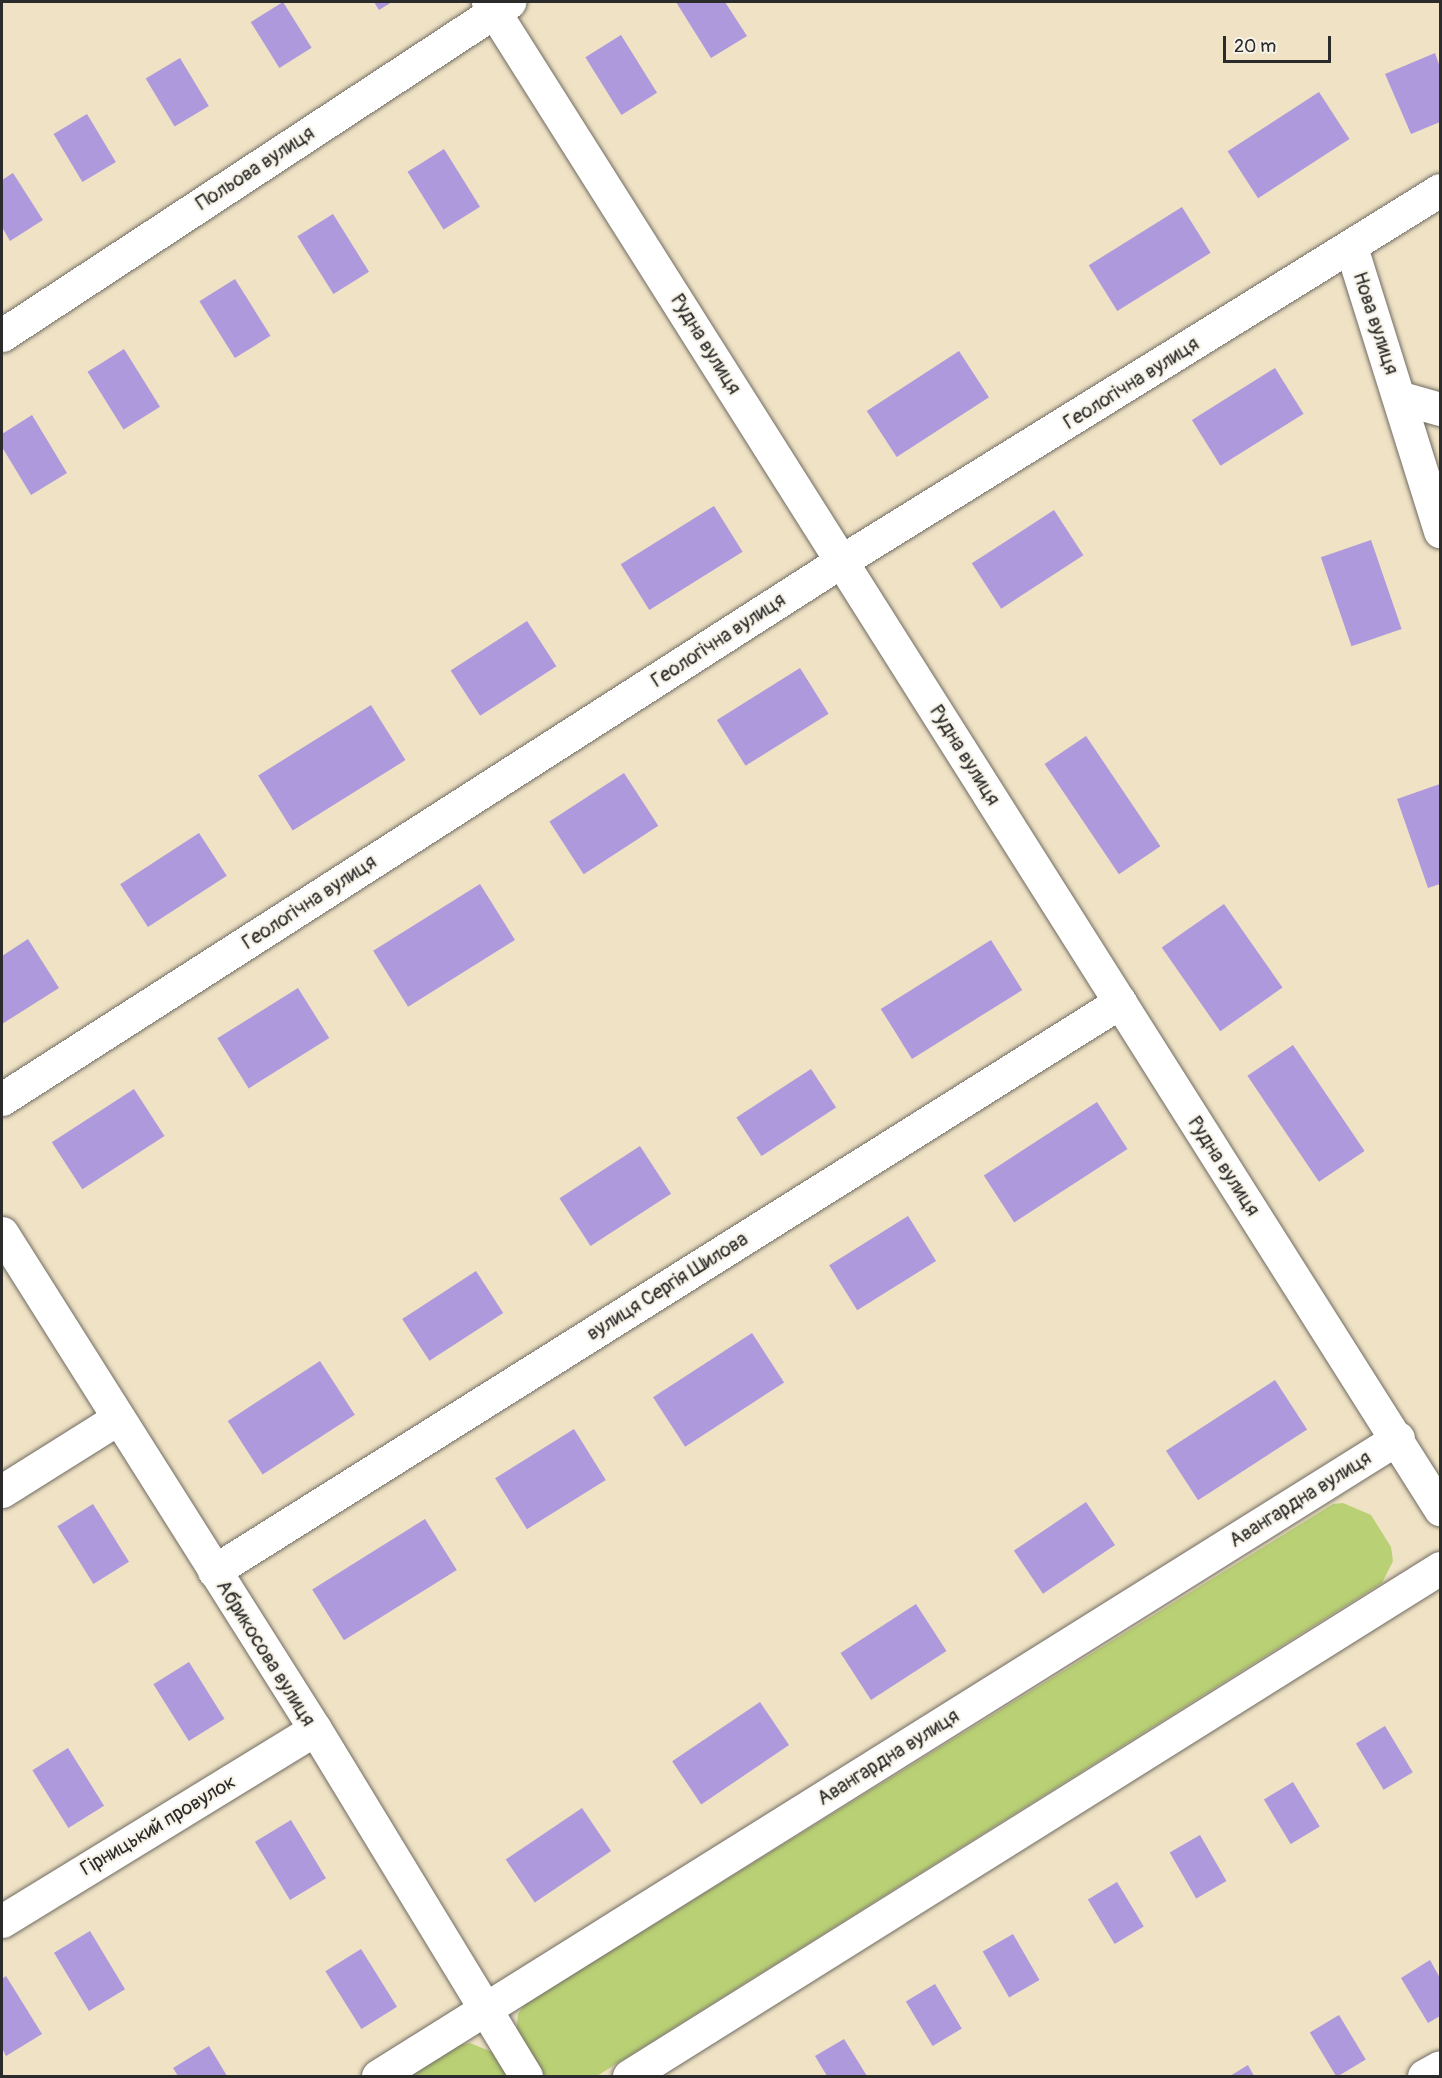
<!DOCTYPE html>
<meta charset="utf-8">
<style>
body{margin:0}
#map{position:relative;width:1442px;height:2078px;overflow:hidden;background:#efe2c5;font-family:Pangolin,sans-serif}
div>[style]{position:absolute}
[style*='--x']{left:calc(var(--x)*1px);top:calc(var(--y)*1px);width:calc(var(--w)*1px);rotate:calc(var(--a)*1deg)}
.green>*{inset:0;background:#b9d075}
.building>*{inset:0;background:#af99dd;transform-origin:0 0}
.roads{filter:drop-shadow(0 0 2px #706b61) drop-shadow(0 0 2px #706b61)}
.minor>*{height:33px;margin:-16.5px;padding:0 16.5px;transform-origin:16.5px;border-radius:16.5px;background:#fff}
span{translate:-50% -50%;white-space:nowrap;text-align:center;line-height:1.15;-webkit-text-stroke:4.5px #f7f3e8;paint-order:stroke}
.street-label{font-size:20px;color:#2b2b2b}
.frame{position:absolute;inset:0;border:3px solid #2b2b2b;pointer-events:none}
.scale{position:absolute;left:1223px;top:36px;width:108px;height:27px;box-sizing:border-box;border:3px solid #2b2b2b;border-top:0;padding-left:8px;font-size:18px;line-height:21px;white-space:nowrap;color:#2b2b2b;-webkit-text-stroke:4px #f7f3e8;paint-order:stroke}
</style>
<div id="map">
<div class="green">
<i style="clip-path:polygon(1343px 1503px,1371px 1515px,1391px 1547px,1393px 1561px,1382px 1583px,597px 2076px,544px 2076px,540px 2073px,516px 2036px,518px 2014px,524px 2005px,1333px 1504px)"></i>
<i style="clip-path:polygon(470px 2043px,492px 2052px,507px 2076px,410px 2076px,460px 2045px)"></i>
</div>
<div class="building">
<i style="left:283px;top:2px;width:54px;height:38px;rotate:58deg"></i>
<i style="clip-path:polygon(374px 2px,392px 2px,379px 10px)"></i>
<i style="clip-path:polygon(676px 2px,725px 2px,747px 36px,711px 58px)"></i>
<i style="left:621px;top:35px;width:68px;height:42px;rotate:58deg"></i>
<i style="clip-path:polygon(1435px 53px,1440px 67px,1440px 122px,1411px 134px,1385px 74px)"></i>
<i style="left:180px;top:58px;width:56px;height:40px;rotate:59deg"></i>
<i style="left:1319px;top:92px;width:56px;height:109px;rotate:57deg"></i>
<i style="left:87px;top:114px;width:56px;height:39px;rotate:59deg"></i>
<i style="left:444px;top:149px;width:68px;height:43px;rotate:58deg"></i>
<i style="clip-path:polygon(13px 173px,43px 220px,10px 241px,2px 227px,2px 180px)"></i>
<i style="left:1182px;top:207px;width:54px;height:110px;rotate:58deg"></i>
<i style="left:333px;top:214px;width:68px;height:42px;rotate:58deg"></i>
<i style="left:235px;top:279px;width:67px;height:42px;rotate:58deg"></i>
<i style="left:124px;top:349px;width:68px;height:43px;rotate:58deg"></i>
<i style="left:959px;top:351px;width:55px;height:110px;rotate:57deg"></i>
<i style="left:1275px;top:368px;width:54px;height:98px;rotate:58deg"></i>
<i style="clip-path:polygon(32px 415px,67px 473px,31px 495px,2px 447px,2px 434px)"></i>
<i style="left:714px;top:506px;width:54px;height:110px;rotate:58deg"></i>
<i style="left:1054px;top:510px;width:54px;height:98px;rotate:57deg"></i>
<i style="left:1371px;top:540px;width:94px;height:53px;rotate:71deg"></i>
<i style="left:527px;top:621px;width:54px;height:91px;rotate:57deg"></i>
<i style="left:800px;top:668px;width:54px;height:98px;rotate:58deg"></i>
<i style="left:371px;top:705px;width:65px;height:133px;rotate:58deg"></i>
<i style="left:1086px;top:736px;width:133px;height:50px;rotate:56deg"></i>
<i style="left:624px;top:773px;width:63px;height:89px;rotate:57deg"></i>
<i style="clip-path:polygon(1440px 784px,1440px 884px,1428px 888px,1397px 799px)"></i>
<i style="left:199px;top:833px;width:51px;height:94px;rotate:57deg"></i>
<i style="left:480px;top:884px;width:66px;height:126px;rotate:58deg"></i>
<i style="left:1224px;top:904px;width:102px;height:76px;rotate:55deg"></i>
<i style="clip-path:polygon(28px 939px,59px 988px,2px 1024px,2px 956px)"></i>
<i style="left:991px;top:940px;width:59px;height:130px;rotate:58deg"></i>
<i style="left:298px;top:988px;width:59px;height:95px;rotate:58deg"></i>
<i style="left:1293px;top:1045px;width:128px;height:55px;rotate:56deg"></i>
<i style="left:811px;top:1069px;width:46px;height:89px;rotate:57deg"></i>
<i style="left:134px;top:1089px;width:56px;height:98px;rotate:57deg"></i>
<i style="left:1097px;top:1102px;width:56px;height:135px;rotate:57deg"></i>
<i style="left:640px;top:1146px;width:57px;height:96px;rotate:57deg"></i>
<i style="left:908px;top:1216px;width:53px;height:93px;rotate:58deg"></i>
<i style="left:476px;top:1271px;width:50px;height:88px;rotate:57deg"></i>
<i style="left:752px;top:1333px;width:59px;height:118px;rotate:57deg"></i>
<i style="left:320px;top:1361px;width:64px;height:110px;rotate:57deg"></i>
<i style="left:1275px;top:1380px;width:59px;height:130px;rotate:57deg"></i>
<i style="left:574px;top:1429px;width:60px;height:93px;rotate:58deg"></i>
<i style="left:1086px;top:1502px;width:52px;height:87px;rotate:56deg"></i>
<i style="left:93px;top:1504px;width:68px;height:42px;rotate:58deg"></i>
<i style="left:425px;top:1519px;width:60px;height:133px;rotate:58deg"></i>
<i style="left:916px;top:1604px;width:56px;height:90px;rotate:57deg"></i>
<i style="left:189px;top:1662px;width:67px;height:42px;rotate:58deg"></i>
<i style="left:760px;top:1702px;width:52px;height:106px;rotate:56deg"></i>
<i style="left:1385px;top:1726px;width:54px;height:34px;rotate:59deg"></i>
<i style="left:68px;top:1748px;width:68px;height:42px;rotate:58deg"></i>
<i style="left:1293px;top:1782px;width:52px;height:34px;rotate:59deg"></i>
<i style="left:582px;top:1808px;width:52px;height:92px;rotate:56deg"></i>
<i style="left:291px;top:1820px;width:68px;height:42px;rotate:59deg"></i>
<i style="left:1200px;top:1835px;width:53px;height:35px;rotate:60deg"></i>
<i style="left:1117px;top:1882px;width:52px;height:34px;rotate:59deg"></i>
<i style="left:90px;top:1931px;width:68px;height:42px;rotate:59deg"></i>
<i style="left:1013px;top:1934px;width:53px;height:35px;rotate:60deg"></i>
<i style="left:361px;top:1949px;width:68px;height:42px;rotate:58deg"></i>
<i style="clip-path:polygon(1430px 1960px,1440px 1978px,1440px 2016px,1428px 2023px,1401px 1978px)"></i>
<i style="clip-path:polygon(6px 1976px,42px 2034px,6px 2056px,2px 2048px,2px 1979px)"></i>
<i style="left:935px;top:1984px;width:52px;height:34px;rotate:59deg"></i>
<i style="left:1339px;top:2015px;width:52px;height:34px;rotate:59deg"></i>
<i style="clip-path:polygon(844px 2039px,867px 2076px,827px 2076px,815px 2056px)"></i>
<i style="clip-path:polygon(209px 2046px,227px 2076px,178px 2076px,173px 2068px)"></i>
<i style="clip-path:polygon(1248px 2065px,1254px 2076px,1230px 2076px)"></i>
</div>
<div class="roads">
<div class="minor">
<i style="--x:488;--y:2;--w:1783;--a:57.72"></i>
<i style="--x:1351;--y:247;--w:298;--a:72.6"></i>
<i style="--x:2;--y:335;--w:607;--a:-33.3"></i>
<i style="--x:1401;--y:398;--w:41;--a:15.8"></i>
<i style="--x:2;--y:1099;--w:999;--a:-32.66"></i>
<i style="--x:843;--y:560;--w:702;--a:-31.79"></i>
<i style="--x:2;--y:1233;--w:587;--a:57.75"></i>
<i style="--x:315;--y:1729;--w:406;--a:58.7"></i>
<i style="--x:2;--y:1491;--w:136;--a:-32.1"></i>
<i style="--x:214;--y:1571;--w:1070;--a:-32.13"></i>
<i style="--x:2;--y:1921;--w:367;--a:-31.5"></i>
<i style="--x:378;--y:2076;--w:1203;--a:-32.03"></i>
<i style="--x:629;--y:2076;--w:957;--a:-32.06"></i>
<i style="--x:1424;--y:2076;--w:18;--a:-29"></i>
</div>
</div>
<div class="street-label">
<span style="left:255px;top:168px;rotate:-33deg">Польова вулиця</span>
<span style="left:1376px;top:323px;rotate:72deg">Нова вулиця</span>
<span style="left:706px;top:344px;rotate:58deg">Рудна вулиця</span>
<span style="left:1131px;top:383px;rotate:-32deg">Геологічна вулиця</span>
<span style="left:718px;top:640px;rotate:-33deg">Геологічна вулиця</span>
<span style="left:965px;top:755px;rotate:58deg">Рудна вулиця</span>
<span style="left:309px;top:902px;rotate:-33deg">Геологічна вулиця</span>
<span style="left:1224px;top:1166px;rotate:57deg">Рудна вулиця</span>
<span style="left:667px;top:1286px;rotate:-32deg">вулиця Сергія Шилова</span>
<span style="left:1300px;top:1499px;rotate:-32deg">Авангардна вулиця</span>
<span style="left:266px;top:1653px;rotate:58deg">Абрикосова вулиця</span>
<span style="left:888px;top:1757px;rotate:-32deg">Авангардна вулиця</span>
<span style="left:158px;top:1825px;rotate:-31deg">Гірницький провулок</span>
</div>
<div class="frame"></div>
<div class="scale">20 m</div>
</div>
